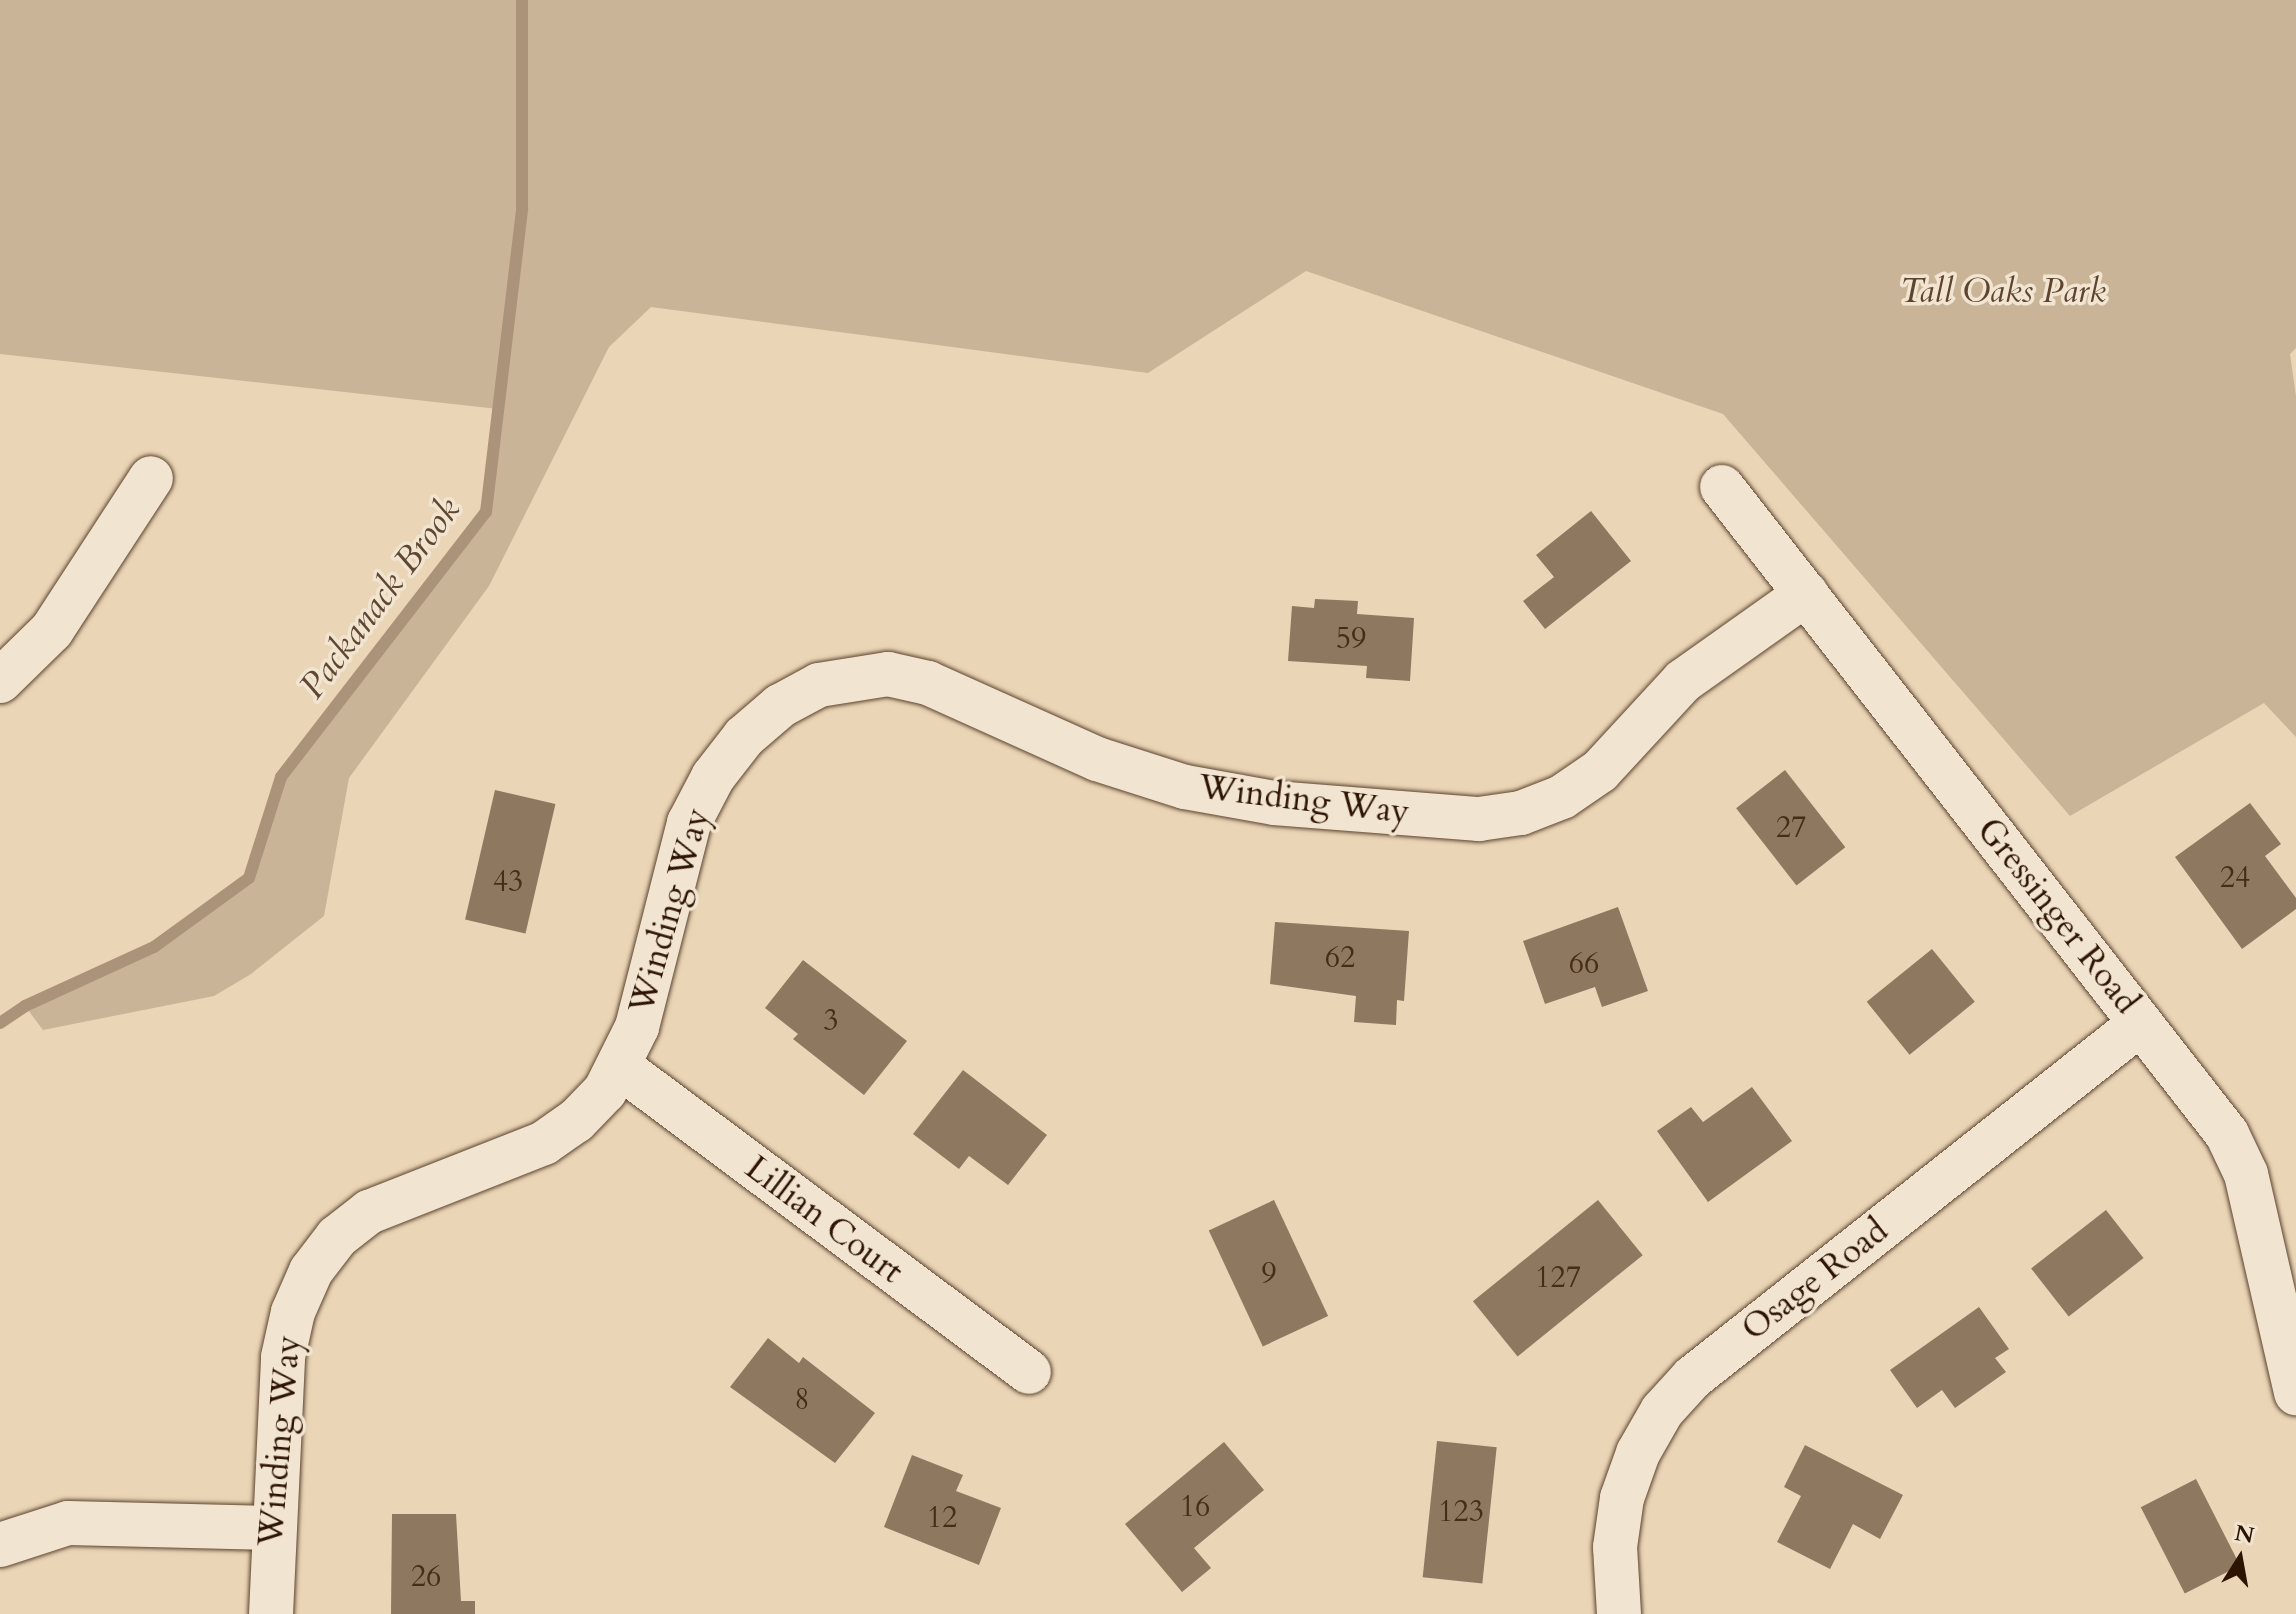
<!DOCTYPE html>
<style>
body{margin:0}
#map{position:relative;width:2296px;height:1614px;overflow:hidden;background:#ead5b6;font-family:Cardo,serif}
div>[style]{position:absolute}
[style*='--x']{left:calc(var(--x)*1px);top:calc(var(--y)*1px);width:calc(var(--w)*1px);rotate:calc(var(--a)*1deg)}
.green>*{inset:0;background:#cab497}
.stream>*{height:12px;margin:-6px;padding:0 6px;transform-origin:6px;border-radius:6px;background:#aa9379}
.building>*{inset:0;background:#8f7860;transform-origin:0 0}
.roads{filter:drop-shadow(0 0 2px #5c442f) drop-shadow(0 0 2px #5c442f)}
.minor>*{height:44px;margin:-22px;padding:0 22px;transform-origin:22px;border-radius:22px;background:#f1e4d0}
span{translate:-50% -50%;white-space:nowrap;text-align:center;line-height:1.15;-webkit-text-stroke:7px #f1e4d0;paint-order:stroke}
.number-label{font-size:30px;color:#462d1a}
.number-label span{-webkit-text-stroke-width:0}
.park-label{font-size:34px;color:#5c442f;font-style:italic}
.street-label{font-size:34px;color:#2d1402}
.water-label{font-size:36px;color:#5f4732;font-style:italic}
.north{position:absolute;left:2200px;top:1518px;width:80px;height:80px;-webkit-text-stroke:6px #f1e4d0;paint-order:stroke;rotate:11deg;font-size:22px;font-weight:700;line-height:32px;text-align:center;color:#2d1402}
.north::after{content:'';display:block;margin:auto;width:28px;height:36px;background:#2d1402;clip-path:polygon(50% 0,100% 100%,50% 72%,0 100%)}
</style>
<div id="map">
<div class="green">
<i style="clip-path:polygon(0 0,2296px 0,2296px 348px,2290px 354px,2296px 396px,2296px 737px,2264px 703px,2070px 816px,1723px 414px,1306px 271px,1148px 373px,651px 307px,609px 347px,489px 586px,349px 778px,324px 916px,251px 974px,214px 996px,43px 1030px,25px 1006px,154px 947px,249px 878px,281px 777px,486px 512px,498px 409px,0 354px)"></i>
</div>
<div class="stream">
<i style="--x:0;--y:1023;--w:30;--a:-34"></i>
<i style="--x:25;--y:1006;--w:142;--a:-24.6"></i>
<i style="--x:154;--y:947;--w:117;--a:-36"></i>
<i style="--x:249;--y:878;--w:106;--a:-72.4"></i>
<i style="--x:281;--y:777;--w:335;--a:-52.3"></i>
<i style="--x:486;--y:512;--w:306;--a:-83.2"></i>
<i style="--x:522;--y:208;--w:208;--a:-90"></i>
</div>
<div class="building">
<i style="clip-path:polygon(1591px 511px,1631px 561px,1545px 629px,1523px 601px,1554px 577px,1536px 555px)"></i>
<i style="clip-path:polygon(1315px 599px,1358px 601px,1357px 614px,1414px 618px,1410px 681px,1366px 678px,1367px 666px,1288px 661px,1292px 606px,1314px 608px)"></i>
<i style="left:1785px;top:770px;width:98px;height:62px;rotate:52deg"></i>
<i style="left:495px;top:790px;width:62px;height:133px;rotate:13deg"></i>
<i style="clip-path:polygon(2250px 803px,2281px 844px,2265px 856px,2296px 898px,2296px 909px,2242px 949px,2175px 857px)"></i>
<i style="clip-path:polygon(1618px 907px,1648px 991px,1602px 1007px,1595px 987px,1545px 1004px,1523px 941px)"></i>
<i style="clip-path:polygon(1275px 922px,1409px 931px,1404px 1001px,1397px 1000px,1396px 1025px,1354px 1022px,1356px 996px,1270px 984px)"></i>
<i style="left:1932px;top:949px;width:68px;height:84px;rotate:51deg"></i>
<i style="clip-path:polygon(803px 960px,907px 1041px,864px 1095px,793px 1039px,798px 1034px,765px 1008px)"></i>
<i style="clip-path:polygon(963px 1070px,1047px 1135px,1008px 1185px,969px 1156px,959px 1169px,913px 1134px)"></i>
<i style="clip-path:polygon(1752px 1087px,1792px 1141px,1708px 1202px,1657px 1131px,1691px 1107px,1703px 1122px)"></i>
<i style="left:1274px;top:1200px;width:128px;height:72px;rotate:65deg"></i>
<i style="left:1598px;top:1200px;width:71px;height:161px;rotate:51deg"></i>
<i style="left:2106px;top:1210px;width:61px;height:95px;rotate:52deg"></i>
<i style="clip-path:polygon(1979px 1307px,2009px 1349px,1995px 1358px,2006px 1372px,1955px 1408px,1942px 1390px,1917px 1408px,1890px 1370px)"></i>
<i style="clip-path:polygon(768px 1338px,799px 1363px,803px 1357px,875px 1413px,835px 1463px,730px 1387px)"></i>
<i style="left:1437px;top:1441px;width:60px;height:137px;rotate:6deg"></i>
<i style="clip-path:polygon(1224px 1442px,1264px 1490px,1194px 1548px,1211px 1568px,1182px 1592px,1125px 1524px)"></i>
<i style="clip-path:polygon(1805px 1445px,1903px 1495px,1880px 1539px,1853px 1524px,1830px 1569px,1777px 1542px,1801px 1496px,1784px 1487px)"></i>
<i style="clip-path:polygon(912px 1455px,963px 1475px,956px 1491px,1001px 1508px,979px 1565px,884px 1527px)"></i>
<i style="left:2196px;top:1479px;width:97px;height:62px;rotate:63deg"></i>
<i style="clip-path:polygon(392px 1514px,456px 1514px,461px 1601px,475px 1601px,475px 1614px,391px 1614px)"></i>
</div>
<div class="roads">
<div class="minor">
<i style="--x:1722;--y:487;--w:821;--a:52.03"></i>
<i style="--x:2227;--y:1134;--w:44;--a:64.6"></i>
<i style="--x:2246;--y:1174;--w:225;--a:77.1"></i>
<i style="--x:0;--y:681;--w:73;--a:-44.4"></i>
<i style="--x:52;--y:630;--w:181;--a:-56.9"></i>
<i style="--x:620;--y:1067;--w:510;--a:36.71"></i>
<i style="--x:0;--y:1545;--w:71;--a:-17.9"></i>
<i style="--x:68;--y:1523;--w:204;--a:1.4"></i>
<i style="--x:271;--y:1614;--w:257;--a:-87.3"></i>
<i style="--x:283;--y:1357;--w:46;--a:-77.5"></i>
<i style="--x:293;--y:1312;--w:45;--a:-66.3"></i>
<i style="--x:311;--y:1271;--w:43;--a:-52.6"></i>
<i style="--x:337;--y:1237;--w:41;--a:-38"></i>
<i style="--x:369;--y:1212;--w:188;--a:-21.5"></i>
<i style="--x:544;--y:1143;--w:39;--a:-35"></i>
<i style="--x:576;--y:1121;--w:42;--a:-46"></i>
<i style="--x:605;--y:1091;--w:72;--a:-63.4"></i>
<i style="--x:637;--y:1027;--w:211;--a:-75.7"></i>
<i style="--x:689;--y:823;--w:52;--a:-62.4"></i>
<i style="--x:713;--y:777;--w:51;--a:-52.2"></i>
<i style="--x:744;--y:737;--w:48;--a:-40.7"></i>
<i style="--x:780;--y:706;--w:44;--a:-28.3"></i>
<i style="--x:819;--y:685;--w:70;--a:-9.1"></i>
<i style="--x:888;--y:674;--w:41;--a:12.7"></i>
<i style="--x:928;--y:683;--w:185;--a:24.2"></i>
<i style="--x:1097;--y:759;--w:92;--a:17.7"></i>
<i style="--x:1185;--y:787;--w:90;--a:10.2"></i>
<i style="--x:1274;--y:803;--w:206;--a:4.5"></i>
<i style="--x:1479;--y:819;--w:42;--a:-8.1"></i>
<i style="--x:1521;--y:813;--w:44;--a:-21.3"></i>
<i style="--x:1562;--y:797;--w:46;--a:-34.4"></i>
<i style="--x:1600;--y:771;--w:122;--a:-47.3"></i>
<i style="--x:1683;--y:681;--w:151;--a:-35.3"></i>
<i style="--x:1619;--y:1614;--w:67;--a:-93.4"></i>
<i style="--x:1615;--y:1547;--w:49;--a:-81.9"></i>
<i style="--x:1622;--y:1498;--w:48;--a:-70.4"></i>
<i style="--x:1638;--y:1453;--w:48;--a:-60.3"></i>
<i style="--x:1662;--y:1411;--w:45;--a:-47.7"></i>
<i style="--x:1692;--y:1378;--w:572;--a:-38.33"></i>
</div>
</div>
<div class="number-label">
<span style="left:1351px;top:639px">59</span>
<span style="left:1791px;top:828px">27</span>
<span style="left:2235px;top:878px">24</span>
<span style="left:508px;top:882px">43</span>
<span style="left:1340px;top:958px">62</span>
<span style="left:1584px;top:964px">66</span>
<span style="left:831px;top:1021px">3</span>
<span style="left:1269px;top:1274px">9</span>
<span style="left:1558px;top:1278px">127</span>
<span style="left:802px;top:1400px">8</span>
<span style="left:1195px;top:1507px">16</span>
<span style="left:1461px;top:1512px">123</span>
<span style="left:942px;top:1518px">12</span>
<span style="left:426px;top:1577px">26</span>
</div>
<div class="park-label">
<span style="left:2003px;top:292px">Tall Oaks Park</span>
</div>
<div class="street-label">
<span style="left:1304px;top:800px;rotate:7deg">Winding Way</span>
<span style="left:670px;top:911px;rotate:-74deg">Winding Way</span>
<span style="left:2058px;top:916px;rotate:52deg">Gressinger Road</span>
<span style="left:824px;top:1220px;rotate:37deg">Lillian Court</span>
<span style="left:1815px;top:1280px;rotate:-38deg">Osage Road</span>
<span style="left:280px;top:1441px;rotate:-85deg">Winding Way</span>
</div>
<div class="water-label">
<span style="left:380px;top:598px;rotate:-53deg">Packanack Brook</span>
</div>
<div class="north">N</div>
</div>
